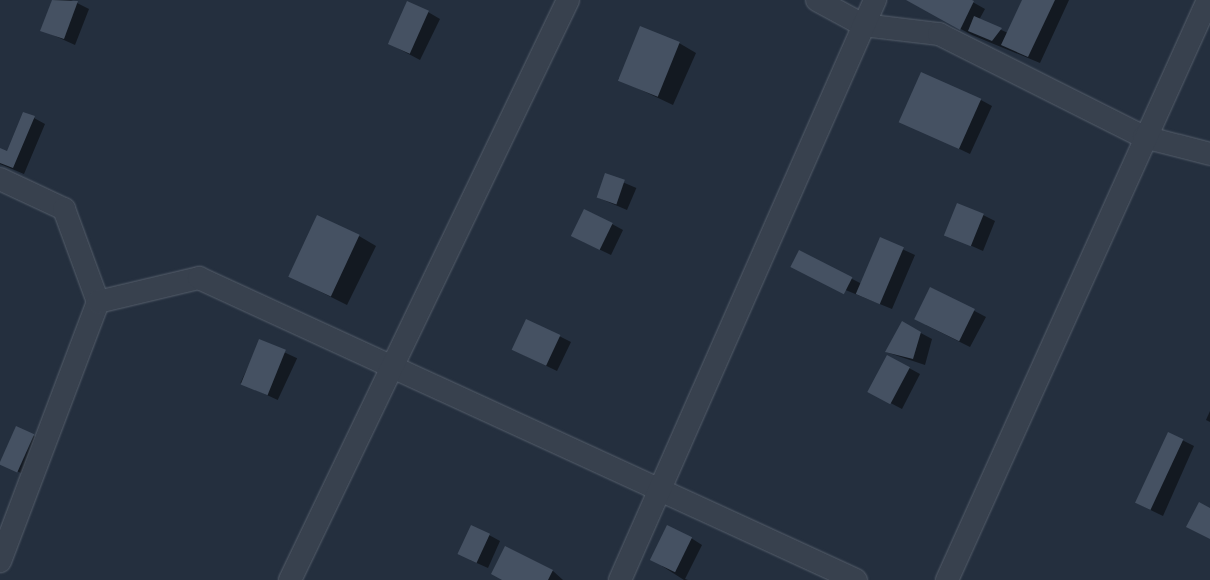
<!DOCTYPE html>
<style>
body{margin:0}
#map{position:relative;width:1210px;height:580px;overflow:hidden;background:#242f3e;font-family:Cabin,sans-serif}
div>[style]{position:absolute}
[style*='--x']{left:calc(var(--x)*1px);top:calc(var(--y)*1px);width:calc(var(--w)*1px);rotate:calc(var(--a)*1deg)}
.shadow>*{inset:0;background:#0007;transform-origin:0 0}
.building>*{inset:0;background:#455162;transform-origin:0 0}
.roads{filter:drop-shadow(0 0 1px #565f6c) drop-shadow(0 0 1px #565f6c)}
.minor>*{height:22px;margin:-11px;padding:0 11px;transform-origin:11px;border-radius:11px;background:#38414e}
span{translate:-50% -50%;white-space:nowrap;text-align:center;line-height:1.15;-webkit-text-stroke:4px #1d2633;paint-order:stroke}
</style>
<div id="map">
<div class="shadow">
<i style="clip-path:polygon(53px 0,71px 0,89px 9px,75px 45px,42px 30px)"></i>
<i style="clip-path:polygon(907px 0,969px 0,985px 9px,979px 20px,1008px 33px,1023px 0,1069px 0,1040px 63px,972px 35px)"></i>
<i style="clip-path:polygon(428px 12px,440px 19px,420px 60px,388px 43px)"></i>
<i style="clip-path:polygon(679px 43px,696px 53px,673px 105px,618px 79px)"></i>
<i style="clip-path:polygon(981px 100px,992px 106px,970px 154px,901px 121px)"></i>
<i style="clip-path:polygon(34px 118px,45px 124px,24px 174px,0 164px,0 149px,8px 152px)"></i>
<i style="left:606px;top:175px;width:33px;height:24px;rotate:23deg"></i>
<i style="clip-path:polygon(983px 215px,995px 221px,983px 251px,945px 234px)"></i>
<i style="clip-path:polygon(612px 224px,623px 230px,611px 255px,584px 242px)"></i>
<i style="clip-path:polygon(359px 236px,376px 246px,347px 305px,289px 276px)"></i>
<i style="clip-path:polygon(880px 239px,915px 255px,892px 309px,804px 273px,799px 252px,862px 284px)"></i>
<i style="clip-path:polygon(931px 288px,986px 317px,970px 347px,926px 325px)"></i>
<i style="clip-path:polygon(902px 323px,932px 339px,925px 365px,886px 352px)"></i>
<i style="clip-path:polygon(559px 336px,571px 342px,557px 371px,524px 355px)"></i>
<i style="left:260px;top:341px;width:41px;height:46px;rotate:25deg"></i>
<i style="clip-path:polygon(909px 368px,920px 374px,902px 409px,881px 398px)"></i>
<i style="clip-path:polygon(1210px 411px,1210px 422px,1206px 420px)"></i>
<i style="left:16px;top:428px;width:32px;height:39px;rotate:24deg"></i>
<i style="clip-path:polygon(1182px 440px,1194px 446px,1163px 516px,1136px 503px)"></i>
<i style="clip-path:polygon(489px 535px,500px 541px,488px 568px,470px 560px)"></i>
<i style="clip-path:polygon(691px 538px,702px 545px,685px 579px,688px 580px,684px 580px,662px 566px)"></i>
<i style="clip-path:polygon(505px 548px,553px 571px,563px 580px,503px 580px)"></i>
</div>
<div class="building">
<i style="clip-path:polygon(52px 0,78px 1px,64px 39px,40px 31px)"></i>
<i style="clip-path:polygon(906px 0,972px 0,974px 1px,960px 30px)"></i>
<i style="clip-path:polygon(1022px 0,1055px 0,1028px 57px,1001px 45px)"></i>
<i style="left:407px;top:1px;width:24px;height:47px;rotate:24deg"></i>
<i style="clip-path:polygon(974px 16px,1002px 28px,992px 41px,968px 31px)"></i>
<i style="left:640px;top:26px;width:43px;height:59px;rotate:22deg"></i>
<i style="left:921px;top:72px;width:66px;height:55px;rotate:24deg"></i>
<i style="clip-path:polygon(23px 112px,35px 116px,13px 168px,0 163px,0 148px,7px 151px)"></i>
<i style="left:605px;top:173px;width:21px;height:26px;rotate:19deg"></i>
<i style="left:957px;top:203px;width:29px;height:35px;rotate:22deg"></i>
<i style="left:584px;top:209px;width:32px;height:30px;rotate:26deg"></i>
<i style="left:317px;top:215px;width:47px;height:68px;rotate:25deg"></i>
<i style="left:880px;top:237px;width:26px;height:62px;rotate:23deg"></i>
<i style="left:799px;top:250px;width:60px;height:19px;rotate:27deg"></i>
<i style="left:930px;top:287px;width:50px;height:36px;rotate:26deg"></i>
<i style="left:526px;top:319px;width:38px;height:34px;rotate:25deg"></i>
<i style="clip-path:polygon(902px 321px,921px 332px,913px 359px,885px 352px)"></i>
<i style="left:259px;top:339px;width:29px;height:49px;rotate:22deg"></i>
<i style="left:887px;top:355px;width:26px;height:42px;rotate:28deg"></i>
<i style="left:16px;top:426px;width:20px;height:42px;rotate:24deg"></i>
<i style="left:1168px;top:432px;width:17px;height:78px;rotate:25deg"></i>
<i style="clip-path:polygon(1199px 502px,1210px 508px,1210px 539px,1186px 527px)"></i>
<i style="left:471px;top:525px;width:21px;height:32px;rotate:25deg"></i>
<i style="left:667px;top:525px;width:28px;height:39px;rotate:26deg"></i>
<i style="clip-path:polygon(505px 546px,553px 570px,548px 580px,502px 580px,491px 574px)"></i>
</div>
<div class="roads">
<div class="minor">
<i style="--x:817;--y:0;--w:52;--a:28.5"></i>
<i style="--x:863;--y:25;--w:77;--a:6.8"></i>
<i style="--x:939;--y:34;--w:229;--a:26.7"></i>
<i style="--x:1144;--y:137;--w:68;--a:14.4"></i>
<i style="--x:0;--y:179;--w:71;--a:25.1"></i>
<i style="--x:64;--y:209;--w:99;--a:69.9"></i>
<i style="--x:98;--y:302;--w:277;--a:110.7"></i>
<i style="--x:98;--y:302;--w:104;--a:-13.4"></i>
<i style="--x:199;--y:278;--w:723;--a:24.69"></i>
<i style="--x:290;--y:580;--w:643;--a:-64.39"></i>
<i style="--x:620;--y:580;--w:634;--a:-66.27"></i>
<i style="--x:947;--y:580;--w:636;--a:-65.77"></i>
</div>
</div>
</div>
